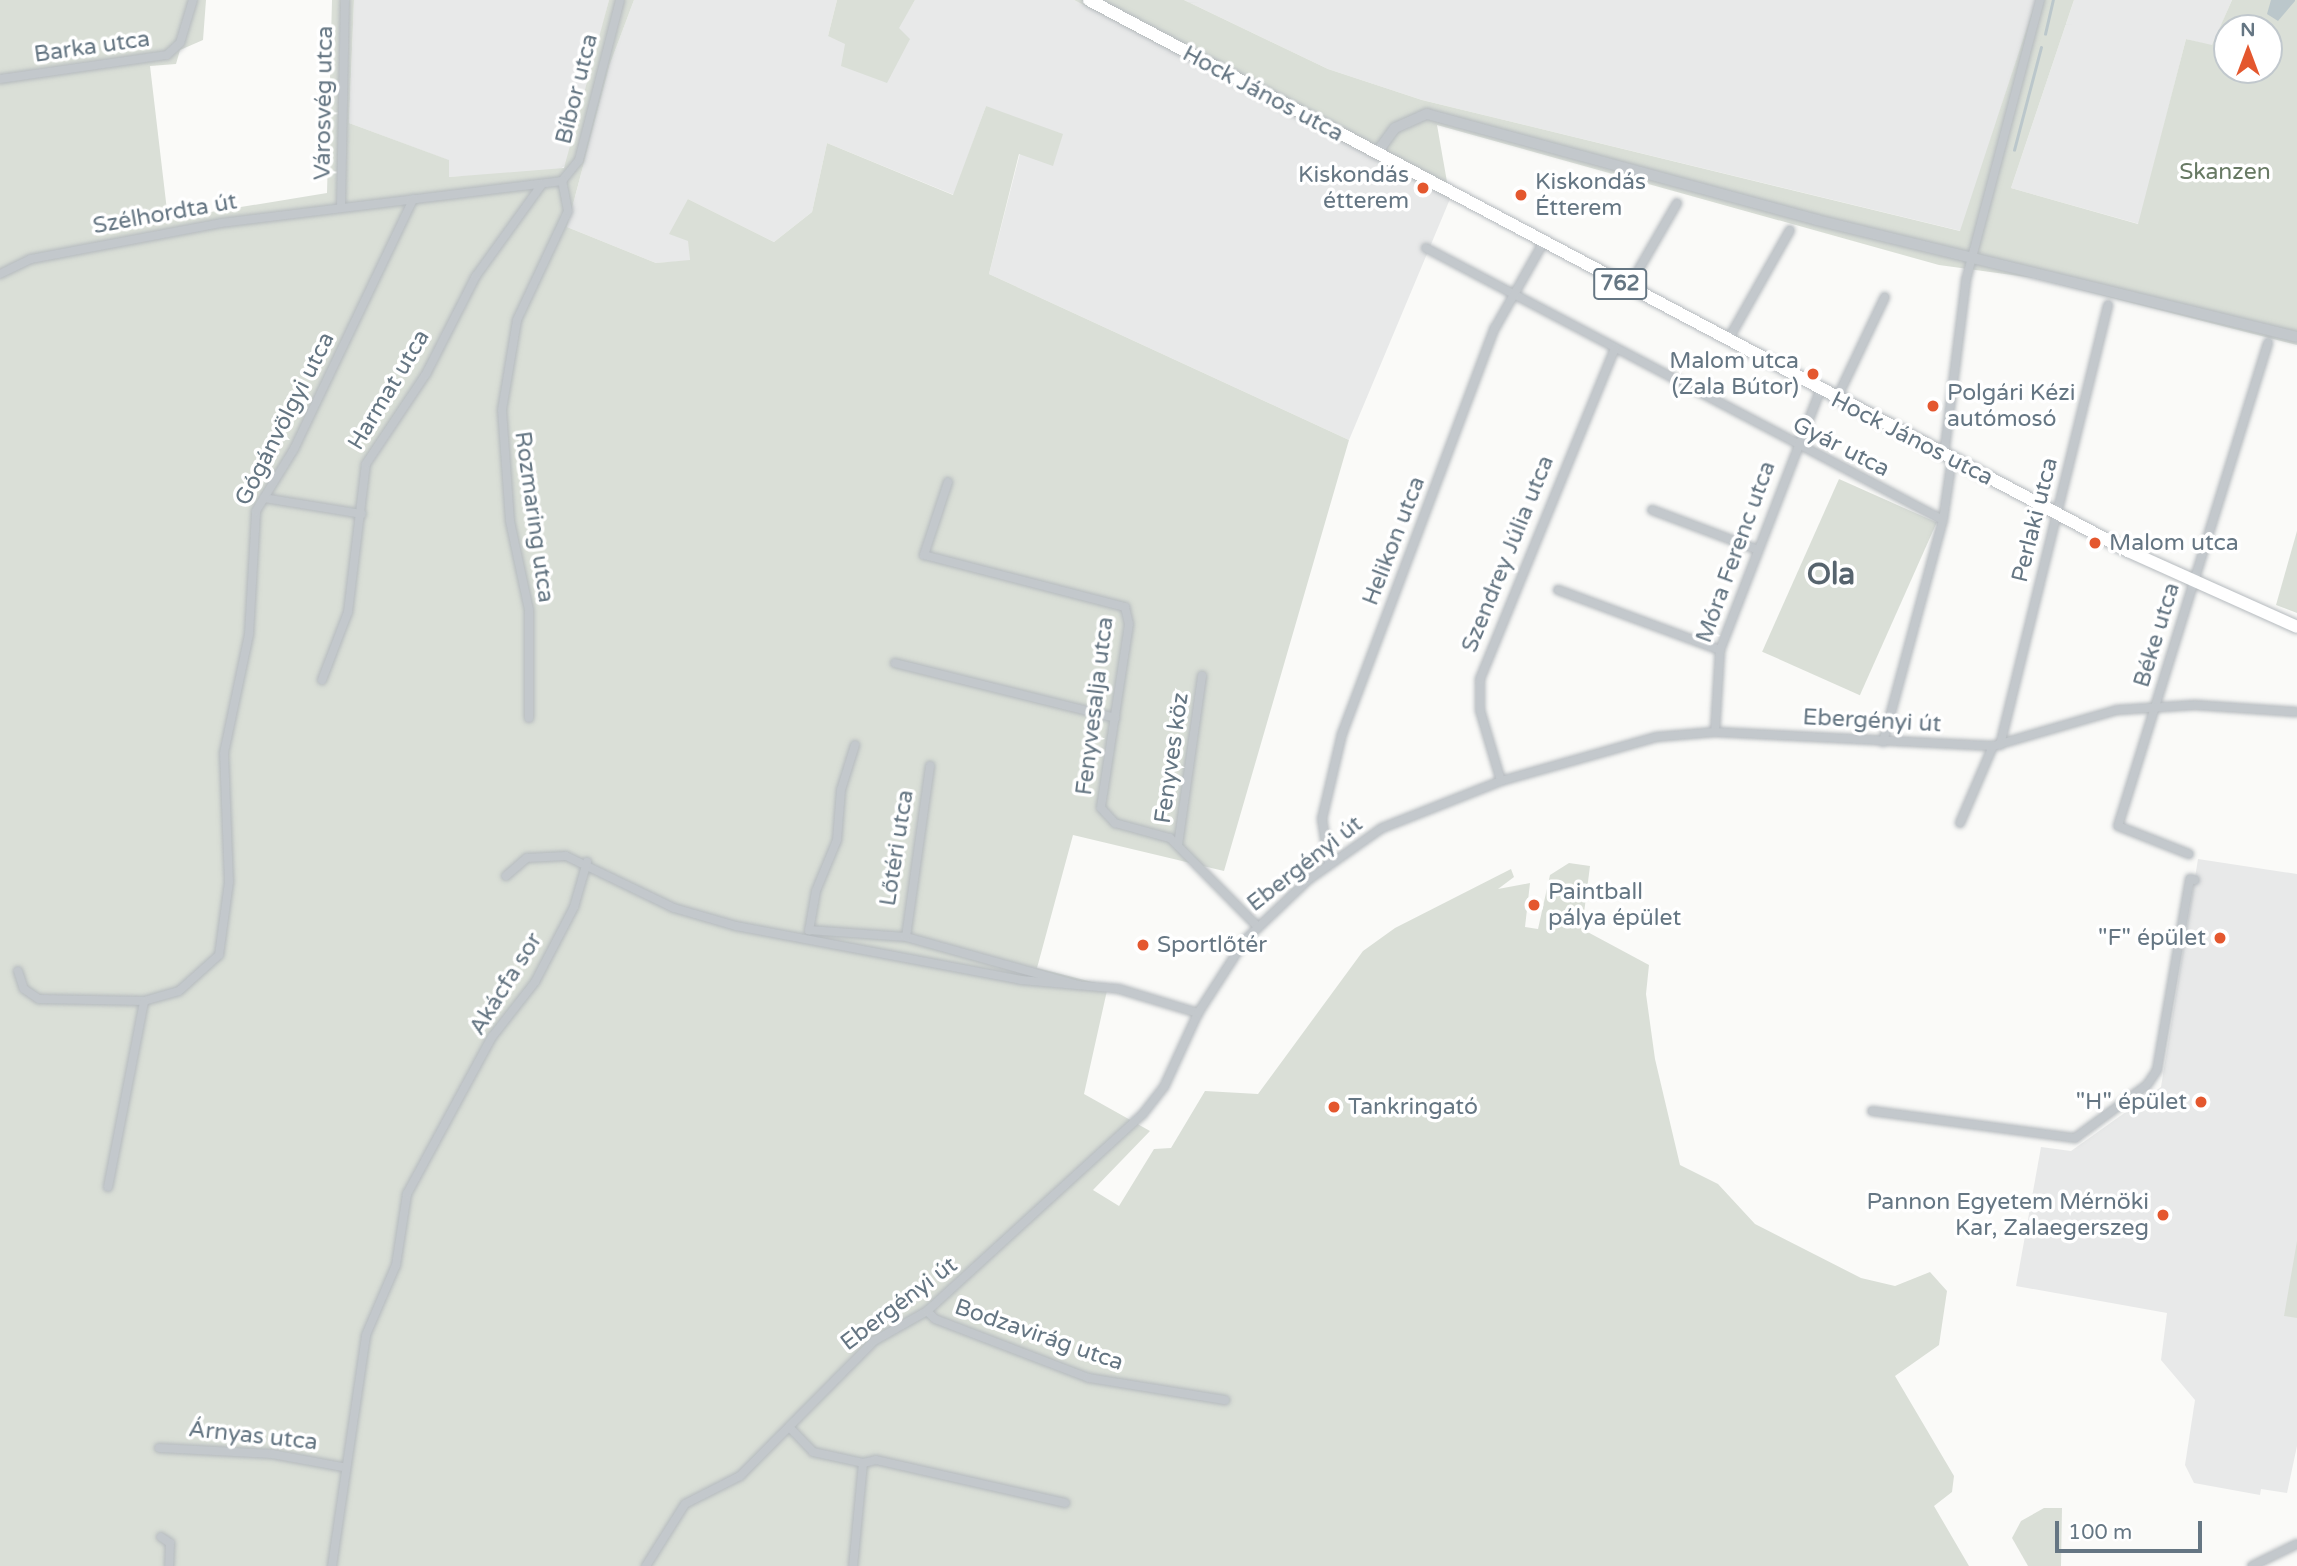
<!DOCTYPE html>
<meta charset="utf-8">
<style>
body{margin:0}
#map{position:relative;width:2297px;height:1566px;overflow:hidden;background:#fafaf8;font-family:"Varela Round",sans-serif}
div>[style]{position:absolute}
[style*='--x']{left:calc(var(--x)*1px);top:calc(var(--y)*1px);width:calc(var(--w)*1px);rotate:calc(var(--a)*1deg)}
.built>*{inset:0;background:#e8e9e9}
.green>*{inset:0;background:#dadfd7;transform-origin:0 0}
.water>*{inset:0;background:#bbc7cb}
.stream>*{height:2.5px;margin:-1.25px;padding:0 1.25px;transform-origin:1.25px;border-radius:1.25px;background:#bbc7cb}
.roads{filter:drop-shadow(0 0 2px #b5babe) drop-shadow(0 0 2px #b5babe)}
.minor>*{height:8px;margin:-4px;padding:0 4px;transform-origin:4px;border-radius:4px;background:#c3c8cc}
.tertiary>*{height:10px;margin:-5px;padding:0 5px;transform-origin:5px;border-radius:5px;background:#c3c8cc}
.primary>*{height:12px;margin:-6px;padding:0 6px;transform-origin:6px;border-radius:6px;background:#fff}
.dots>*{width:19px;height:19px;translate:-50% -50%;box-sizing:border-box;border:4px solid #fff;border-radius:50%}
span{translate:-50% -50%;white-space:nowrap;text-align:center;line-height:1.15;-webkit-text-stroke:7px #fff;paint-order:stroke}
.shield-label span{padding:2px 5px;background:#fff;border:2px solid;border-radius:5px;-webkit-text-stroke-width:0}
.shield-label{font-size:21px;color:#657683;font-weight:700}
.street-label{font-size:23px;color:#657683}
.park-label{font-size:23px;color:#687a64}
.poi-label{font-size:23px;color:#657683}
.right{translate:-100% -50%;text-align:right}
.left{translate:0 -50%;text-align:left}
.district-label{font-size:30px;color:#57646e;font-weight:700}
.north{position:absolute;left:2213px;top:14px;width:70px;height:70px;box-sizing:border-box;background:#fff;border:2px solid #c1c8cd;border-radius:50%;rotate:0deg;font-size:19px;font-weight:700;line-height:28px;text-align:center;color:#657683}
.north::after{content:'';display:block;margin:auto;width:24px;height:32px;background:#e4572e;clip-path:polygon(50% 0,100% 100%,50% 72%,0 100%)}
.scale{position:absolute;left:2055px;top:1521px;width:147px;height:32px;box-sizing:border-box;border:4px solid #657683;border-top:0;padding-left:9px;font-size:21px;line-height:24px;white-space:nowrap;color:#657683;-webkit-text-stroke:5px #fff;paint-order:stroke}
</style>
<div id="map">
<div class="built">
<i style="clip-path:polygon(354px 0,609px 0,568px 164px,555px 172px,448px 177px,448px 160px,349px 123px)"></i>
<i style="clip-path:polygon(634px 0,837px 0,828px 36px,898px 28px,915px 0,1074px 0,1450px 199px,1349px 440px,989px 274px,1020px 153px,986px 106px,954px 195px,827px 143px,812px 212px,774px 242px,688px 199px,690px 261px,656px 263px,567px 227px,610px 64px)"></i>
<i style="clip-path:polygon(1184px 0,2036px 0,1961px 231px,1422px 100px,1328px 69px)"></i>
<i style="clip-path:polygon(2074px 0,2232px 0,2212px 46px,2186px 39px,2139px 224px,2011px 188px)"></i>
<i style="clip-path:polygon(2198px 859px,2297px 874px,2297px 1446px,2287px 1493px,2261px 1489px,2260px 1495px,2194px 1483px,2185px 1465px,2195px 1400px,2161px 1360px,2167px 1313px,2016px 1286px,2041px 1147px,2071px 1151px,2161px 1087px)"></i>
</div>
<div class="green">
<i style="clip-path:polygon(0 0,206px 0,203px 40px,180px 50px,176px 64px,150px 66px,168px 219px,327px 193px,332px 0,354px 0,349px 123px,449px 160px,449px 177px,564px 168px,609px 0,634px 0,610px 64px,567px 227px,656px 263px,690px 260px,688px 241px,669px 234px,688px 199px,774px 242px,812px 212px,827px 143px,953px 195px,986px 106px,1063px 134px,1053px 166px,1019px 154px,989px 274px,1349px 440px,1224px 871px,1073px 835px,1037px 968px,1108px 986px,1084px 1094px,1150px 1131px,1093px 1190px,1119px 1206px,1154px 1149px,1171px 1148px,1205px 1091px,1258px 1094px,1363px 951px,1395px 928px,1511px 869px,1514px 877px,1498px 889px,1530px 883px,1525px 927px,1538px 929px,1550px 875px,1569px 863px,1590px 866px,1582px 929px,1649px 965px,1646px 994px,1655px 1059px,1680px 1165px,1718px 1184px,1755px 1224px,1861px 1278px,1895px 1286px,1930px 1272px,1947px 1291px,1939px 1345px,1895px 1376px,1954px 1476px,1952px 1492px,1934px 1506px,1969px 1566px,0 1566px)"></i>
<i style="clip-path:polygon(837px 0,915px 0,899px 28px,910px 39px,887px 83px,841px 66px,845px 44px,828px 36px)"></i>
<i style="clip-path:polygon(evenodd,1074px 0,1184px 0,1328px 69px,1422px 100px,1960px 231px,2036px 0,2074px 0,2011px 188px,2138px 224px,2186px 39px,2212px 45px,2232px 0,2297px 0,2297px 345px,2034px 278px,1939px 265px,1437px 125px,1450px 199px,1074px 0,2227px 28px,2269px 28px,2269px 70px,2227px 70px,2227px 28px)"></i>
<i style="left:1839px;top:479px;width:107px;height:189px;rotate:24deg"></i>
<i style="clip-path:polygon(2297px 531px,2297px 613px,2276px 605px)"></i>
<i style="clip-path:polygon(2297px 1241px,2297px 1318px,2284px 1316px)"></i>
<i style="clip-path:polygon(2044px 1508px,2062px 1508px,2061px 1566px,2028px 1566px,2012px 1538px,2021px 1521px)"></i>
</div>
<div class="water">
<i style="clip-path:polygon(2271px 0,2295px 0,2295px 1px,2278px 21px,2267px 14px)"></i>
</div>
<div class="stream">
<i style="--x:2045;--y:34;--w:35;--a:-77"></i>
<i style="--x:2014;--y:150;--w:106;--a:-75.3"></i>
</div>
<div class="roads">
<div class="minor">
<i style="--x:0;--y:79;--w:169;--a:-8.2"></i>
<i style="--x:167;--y:55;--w:18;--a:-43"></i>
<i style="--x:180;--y:43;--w:45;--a:-73.2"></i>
<i style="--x:341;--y:206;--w:206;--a:-88.9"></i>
<i style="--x:1426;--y:248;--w:584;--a:27.75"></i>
<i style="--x:0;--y:274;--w:34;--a:-26"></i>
<i style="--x:31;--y:259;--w:193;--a:-10.7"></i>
<i style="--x:221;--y:223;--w:344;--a:-7"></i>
<i style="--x:562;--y:181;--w:27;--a:-51"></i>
<i style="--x:579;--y:160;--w:165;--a:-75.6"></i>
<i style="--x:1628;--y:288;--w:98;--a:-60"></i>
<i style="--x:1728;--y:340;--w:126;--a:-60.6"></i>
<i style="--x:1836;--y:400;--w:114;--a:-64.6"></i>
<i style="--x:1944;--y:455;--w:176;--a:-82.8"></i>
<i style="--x:1966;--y:280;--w:290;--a:-75.2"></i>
<i style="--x:948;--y:482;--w:77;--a:108.2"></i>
<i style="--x:924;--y:555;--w:208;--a:14.5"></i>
<i style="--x:1125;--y:607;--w:17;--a:77"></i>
<i style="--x:1129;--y:624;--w:186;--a:98.7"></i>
<i style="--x:1101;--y:808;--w:21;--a:47"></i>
<i style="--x:1115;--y:823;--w:57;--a:15.3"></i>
<i style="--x:1170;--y:838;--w:124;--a:45.3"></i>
<i style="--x:264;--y:498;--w:99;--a:9.3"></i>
<i style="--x:1652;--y:510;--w:111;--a:20.6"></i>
<i style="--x:1558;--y:590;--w:173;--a:20.3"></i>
<i style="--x:895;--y:663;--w:227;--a:14"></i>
<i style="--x:322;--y:680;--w:73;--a:-69.1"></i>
<i style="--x:348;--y:612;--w:149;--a:-83.1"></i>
<i style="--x:366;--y:464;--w:108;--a:-56.3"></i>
<i style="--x:426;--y:374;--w:110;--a:-63"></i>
<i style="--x:476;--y:276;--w:113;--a:-54.3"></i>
<i style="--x:529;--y:718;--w:108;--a:-90"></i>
<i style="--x:529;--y:610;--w:91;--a:-102.1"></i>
<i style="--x:510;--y:521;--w:111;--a:-94.1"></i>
<i style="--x:502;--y:410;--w:91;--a:-80.5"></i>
<i style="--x:517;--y:320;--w:120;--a:-64.9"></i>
<i style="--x:568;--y:211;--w:31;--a:-101"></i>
<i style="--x:1715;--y:732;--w:82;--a:-86.5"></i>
<i style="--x:1720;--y:650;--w:278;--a:-68.9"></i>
<i style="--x:1883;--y:742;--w:230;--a:-74.9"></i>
<i style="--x:1943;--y:520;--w:62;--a:-81.6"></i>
<i style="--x:855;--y:745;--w:47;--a:107.3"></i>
<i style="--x:841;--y:790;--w:50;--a:94.6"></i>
<i style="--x:837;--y:840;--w:55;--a:112.4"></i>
<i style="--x:816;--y:891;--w:40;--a:100"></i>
<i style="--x:809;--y:930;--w:97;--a:4.1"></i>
<i style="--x:906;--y:937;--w:179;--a:15.6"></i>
<i style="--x:2000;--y:745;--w:453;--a:-76.2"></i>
<i style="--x:1501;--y:781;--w:74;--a:-106.5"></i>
<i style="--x:1480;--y:710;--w:31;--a:-90"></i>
<i style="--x:1480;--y:679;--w:357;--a:-67.8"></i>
<i style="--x:1960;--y:823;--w:84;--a:-66.8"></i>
<i style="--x:1178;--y:845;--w:171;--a:-81.9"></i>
<i style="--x:2189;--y:854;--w:76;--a:-158.5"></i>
<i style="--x:2118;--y:826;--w:506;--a:-72.75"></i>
<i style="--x:1329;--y:864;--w:46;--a:-98.8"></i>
<i style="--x:1322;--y:819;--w:87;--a:-76.8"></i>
<i style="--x:1342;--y:734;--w:434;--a:-69.4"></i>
<i style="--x:1495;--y:328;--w:98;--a:-60.5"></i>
<i style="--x:506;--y:876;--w:28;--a:-41"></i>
<i style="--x:527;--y:858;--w:39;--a:-3"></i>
<i style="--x:566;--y:856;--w:120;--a:25.7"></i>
<i style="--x:674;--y:908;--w:65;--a:16.2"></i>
<i style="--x:736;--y:926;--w:290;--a:10.7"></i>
<i style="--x:1021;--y:980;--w:98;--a:5.2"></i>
<i style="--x:1119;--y:989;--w:83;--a:16.9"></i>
<i style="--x:906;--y:937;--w:173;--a:-82"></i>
<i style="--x:18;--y:971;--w:19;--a:72"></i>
<i style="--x:24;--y:989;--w:18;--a:34"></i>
<i style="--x:39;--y:999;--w:105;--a:1.1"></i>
<i style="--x:144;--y:1001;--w:36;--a:-16"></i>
<i style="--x:179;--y:991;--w:54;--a:-42"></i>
<i style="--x:219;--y:955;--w:74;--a:-82.2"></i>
<i style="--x:229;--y:882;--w:129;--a:-92.2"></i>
<i style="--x:224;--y:753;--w:122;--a:-78.1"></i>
<i style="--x:249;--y:634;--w:123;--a:-86.7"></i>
<i style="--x:256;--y:511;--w:73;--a:-58.5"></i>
<i style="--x:294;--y:449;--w:277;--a:-64.5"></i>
<i style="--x:1872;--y:1111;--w:205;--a:7.6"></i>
<i style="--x:2075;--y:1138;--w:89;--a:-36.4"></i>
<i style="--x:2147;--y:1085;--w:18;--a:-56"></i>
<i style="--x:2157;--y:1070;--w:194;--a:-80.2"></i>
<i style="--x:2190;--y:879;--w:5;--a:11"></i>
<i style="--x:108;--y:1187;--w:189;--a:-79"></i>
<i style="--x:927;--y:1311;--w:11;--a:45"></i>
<i style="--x:935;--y:1319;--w:165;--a:21"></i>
<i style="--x:1089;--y:1378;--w:138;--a:9.2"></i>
<i style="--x:792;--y:1430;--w:30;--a:46"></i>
<i style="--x:813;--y:1452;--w:51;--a:12.4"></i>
<i style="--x:863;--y:1463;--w:103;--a:95.5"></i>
<i style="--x:159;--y:1448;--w:113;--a:3"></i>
<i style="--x:272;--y:1454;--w:71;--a:10.5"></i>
<i style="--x:863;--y:1463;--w:13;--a:-13"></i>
<i style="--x:876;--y:1460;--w:194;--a:12.8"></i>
<i style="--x:161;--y:1537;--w:11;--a:34"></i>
<i style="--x:170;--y:1543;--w:23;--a:92"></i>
<i style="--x:332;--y:1566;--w:233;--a:-81.6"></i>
<i style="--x:366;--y:1335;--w:76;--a:-66.8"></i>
<i style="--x:396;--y:1265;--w:72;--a:-81.2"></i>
<i style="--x:407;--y:1194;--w:179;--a:-61.6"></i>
<i style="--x:492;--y:1037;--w:70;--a:-52"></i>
<i style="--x:535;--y:982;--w:85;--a:-62.5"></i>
<i style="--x:574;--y:907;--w:47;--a:-73.9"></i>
<i style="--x:646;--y:1566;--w:73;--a:-57.8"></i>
<i style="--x:685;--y:1504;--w:62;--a:-27"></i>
<i style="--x:740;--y:1476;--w:190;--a:-45.2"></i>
<i style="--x:874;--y:1341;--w:61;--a:-29.5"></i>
<i style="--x:927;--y:1311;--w:291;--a:-42.4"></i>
<i style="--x:1142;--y:1115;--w:36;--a:-52"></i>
<i style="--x:1164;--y:1087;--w:81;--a:-65.3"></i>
<i style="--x:1198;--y:1013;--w:87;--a:-57.2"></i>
<i style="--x:1245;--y:940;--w:87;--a:-43.6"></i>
<i style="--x:1308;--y:880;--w:90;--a:-35.1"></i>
<i style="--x:1382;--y:828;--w:128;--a:-21.6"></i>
<i style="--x:1501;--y:781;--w:161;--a:-15.8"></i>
<i style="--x:1656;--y:737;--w:59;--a:-4.8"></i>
<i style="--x:1715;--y:732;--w:278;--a:2.9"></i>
<i style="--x:1993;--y:746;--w:129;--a:-16.2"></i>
<i style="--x:2117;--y:710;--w:78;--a:-3.7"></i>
<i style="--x:2195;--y:705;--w:102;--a:3.9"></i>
<i style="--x:2252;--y:1566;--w:50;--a:-26.1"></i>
</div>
<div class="tertiary">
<i style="--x:1376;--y:154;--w:32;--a:-54"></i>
<i style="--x:1395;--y:128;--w:35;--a:-24"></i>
<i style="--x:1427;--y:114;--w:404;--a:15.2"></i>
<i style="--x:1817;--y:220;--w:494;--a:13.7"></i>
</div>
<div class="primary">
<i style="--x:1089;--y:0;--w:1176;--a:27.94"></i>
<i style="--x:2128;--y:551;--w:185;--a:24.2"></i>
</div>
</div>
<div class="dots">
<i style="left:1423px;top:188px;background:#e4572e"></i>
<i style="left:1521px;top:195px;background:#e4572e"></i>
<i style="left:1813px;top:374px;background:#e4572e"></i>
<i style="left:1933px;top:406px;background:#e4572e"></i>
<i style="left:2095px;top:543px;background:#e4572e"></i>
<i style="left:1534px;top:905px;background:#e4572e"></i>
<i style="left:2220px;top:938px;background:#e4572e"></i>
<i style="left:1143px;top:945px;background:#e4572e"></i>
<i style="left:2201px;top:1102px;background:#e4572e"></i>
<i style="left:1334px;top:1107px;background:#e4572e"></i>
<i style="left:2163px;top:1215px;background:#e4572e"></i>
</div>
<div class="shield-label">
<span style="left:1620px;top:284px">762</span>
</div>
<div class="street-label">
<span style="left:92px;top:47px;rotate:-8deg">Barka utca</span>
<span style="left:577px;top:89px;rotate:-76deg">Bíbor utca</span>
<span style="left:1263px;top:94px;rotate:28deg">Hock János utca</span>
<span style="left:324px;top:103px;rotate:-89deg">Városvég utca</span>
<span style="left:165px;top:214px;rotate:-10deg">Szélhordta út</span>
<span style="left:389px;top:390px;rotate:-59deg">Harmat utca</span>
<span style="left:285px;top:419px;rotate:-63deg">Gógánvölgyi utca</span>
<span style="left:1912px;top:439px;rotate:27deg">Hock János utca</span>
<span style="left:1841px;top:447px;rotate:27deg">Gyár utca</span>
<span style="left:534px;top:517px;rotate:82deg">Rozmaring utca</span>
<span style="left:2035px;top:520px;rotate:-76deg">Perlaki utca</span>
<span style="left:1394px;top:541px;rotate:-69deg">Helikon utca</span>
<span style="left:1736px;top:552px;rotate:-70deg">Móra Ferenc utca</span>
<span style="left:1508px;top:554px;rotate:-68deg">Szendrey Júlia utca</span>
<span style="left:2157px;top:635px;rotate:-73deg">Béke utca</span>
<span style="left:1095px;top:706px;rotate:-83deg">Fenyvesalja utca</span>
<span style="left:1872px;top:721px;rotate:3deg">Ebergényi út</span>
<span style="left:1172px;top:758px;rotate:-82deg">Fenyves köz</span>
<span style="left:897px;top:848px;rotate:-81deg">Lőtéri utca</span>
<span style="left:1305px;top:864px;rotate:-38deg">Ebergényi út</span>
<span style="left:506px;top:984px;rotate:-58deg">Akácfa sor</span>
<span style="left:899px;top:1304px;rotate:-37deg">Ebergényi út</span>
<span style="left:1039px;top:1335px;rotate:19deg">Bodzavirág utca</span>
<span style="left:253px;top:1436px;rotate:6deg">Árnyas utca</span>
</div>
<div class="park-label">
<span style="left:2225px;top:172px">Skanzen</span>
</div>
<div class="poi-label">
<span class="right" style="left:1409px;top:188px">Kiskondás<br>étterem</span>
<span class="left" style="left:1535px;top:195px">Kiskondás<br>Étterem</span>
<span class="right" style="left:1799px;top:374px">Malom utca<br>(Zala Bútor)</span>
<span class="left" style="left:1947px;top:406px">Polgári Kézi<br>autómosó</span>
<span class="left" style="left:2109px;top:543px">Malom utca</span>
<span class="left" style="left:1548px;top:905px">Paintball<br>pálya épület</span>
<span class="right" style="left:2206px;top:938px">"F" épület</span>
<span class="left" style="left:1157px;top:945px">Sportlőtér</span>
<span class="right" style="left:2187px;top:1102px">"H" épület</span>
<span class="left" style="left:1348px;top:1107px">Tankringató</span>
<span class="right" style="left:2149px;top:1215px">Pannon Egyetem Mérnöki<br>Kar, Zalaegerszeg</span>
</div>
<div class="district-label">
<span style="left:1831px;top:575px">Ola</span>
</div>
<div class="north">N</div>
<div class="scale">100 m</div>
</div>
